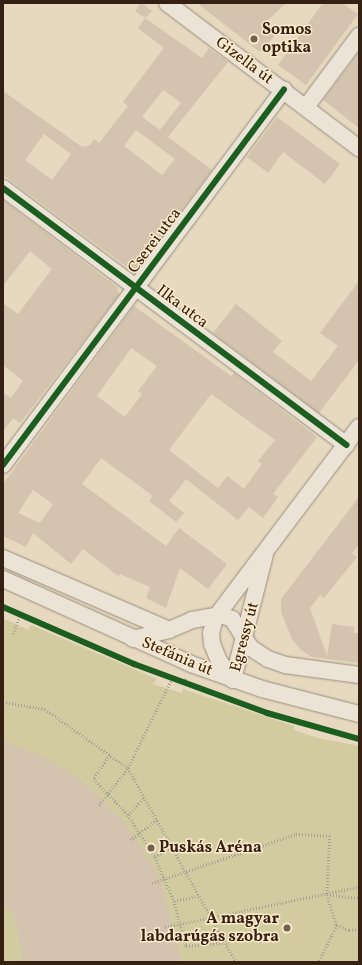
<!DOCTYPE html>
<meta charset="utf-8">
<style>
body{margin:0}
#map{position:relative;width:362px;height:965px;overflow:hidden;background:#e7d9bf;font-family:Vollkorn,serif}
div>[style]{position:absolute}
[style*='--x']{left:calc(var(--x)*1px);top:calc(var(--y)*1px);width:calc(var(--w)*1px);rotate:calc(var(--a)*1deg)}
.green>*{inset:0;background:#d3cba0}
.building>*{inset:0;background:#d3c3af}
.path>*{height:2.5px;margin-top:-1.25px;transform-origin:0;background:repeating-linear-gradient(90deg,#a8a196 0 1px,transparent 0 3px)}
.roads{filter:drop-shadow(0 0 1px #988e7e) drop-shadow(0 0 1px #988e7e)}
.minor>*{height:16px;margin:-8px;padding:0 8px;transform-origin:8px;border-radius:8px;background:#eae3d6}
.cycleway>*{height:6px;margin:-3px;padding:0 3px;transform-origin:3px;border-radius:3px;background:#1b5e20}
.dots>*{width:11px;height:11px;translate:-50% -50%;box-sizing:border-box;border:2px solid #faeacb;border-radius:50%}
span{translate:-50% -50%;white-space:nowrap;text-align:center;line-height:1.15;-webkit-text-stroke:3px #faeacb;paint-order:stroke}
.poi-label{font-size:16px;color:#352113;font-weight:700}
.left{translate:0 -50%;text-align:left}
.right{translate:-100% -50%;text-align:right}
.street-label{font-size:16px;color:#352113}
.frame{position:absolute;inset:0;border:4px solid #352113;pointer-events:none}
</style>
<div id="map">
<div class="green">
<i style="clip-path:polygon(3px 618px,28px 630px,31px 625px,157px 679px,153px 684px,182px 693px,183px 689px,294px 726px,294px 730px,318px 738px,359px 746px,359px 962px,3px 962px)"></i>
</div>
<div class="building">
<i style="clip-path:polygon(141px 3px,152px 11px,145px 18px,135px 11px)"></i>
<i style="clip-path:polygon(197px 3px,286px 3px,267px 21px,279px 31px,260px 52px)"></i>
<i style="clip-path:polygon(323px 3px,342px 3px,358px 14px,306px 85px,278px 65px)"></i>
<i style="clip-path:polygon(evenodd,145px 18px,202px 58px,209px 48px,228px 62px,168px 137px,212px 170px,135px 271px,130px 269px,3px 175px,3px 91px,82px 147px,90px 145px,94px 139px,99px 143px,128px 106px,123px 102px,164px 48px,138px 28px,145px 18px,163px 90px,181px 103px,160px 130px,142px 117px,163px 90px,145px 18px,136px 130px,175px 159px,162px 175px,124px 146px,136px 130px,145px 18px,44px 134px,71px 154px,52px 180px,25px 160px,44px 134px)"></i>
<i style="clip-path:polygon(359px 52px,359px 128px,323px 100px)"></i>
<i style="clip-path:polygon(277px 117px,340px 164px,325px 184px,283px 152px,268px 173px,247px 157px)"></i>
<i style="clip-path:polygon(3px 200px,117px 287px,119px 295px,20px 423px,13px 418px,3px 431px,3px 393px,11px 398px,23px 381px,3px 365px,3px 303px,18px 314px,52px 269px,30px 251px,3px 286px)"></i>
<i style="clip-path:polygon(359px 281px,359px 360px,319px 413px,213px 333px,236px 304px,282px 341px,273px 352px,311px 381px,338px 346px,320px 333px)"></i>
<i style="clip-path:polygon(evenodd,134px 306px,231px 376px,234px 373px,317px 437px,273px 494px,278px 497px,263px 518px,249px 507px,238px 520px,186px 479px,169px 501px,184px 513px,176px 522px,149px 501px,153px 496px,101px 458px,82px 484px,166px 546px,179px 528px,227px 564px,208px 589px,180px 568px,166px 608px,146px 598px,150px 587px,120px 574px,118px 576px,83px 549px,71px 564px,33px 533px,26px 547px,3px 536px,3px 484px,134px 306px,131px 348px,157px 366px,138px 391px,142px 394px,125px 417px,97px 396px,131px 348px,134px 306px,211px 394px,275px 440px,258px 461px,262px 464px,244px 489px,227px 476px,218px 488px,169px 450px,211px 394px,134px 306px,33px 490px,53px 504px,40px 523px,18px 513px,33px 490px)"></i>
<i style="clip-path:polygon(359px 497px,359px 545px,352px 553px,357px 557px,324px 598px,320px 595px,310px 608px,327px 656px,332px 624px,354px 627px,353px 633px,359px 633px,359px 663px,312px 657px,301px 650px,292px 639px,281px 612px,281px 599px)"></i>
<i style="clip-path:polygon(3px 741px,42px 756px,66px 770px,89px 787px,126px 824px,155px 870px,165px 895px,181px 962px,23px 962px,15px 918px,3px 903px)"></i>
</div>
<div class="path">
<i style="--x:13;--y:634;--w:20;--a:-70"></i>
<i style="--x:184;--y:682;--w:5;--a:-68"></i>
<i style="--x:3;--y:702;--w:43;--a:9.5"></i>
<i style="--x:45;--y:709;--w:102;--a:35.4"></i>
<i style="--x:128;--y:768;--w:222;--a:60.9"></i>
<i style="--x:110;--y:755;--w:29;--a:124"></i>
<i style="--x:94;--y:779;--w:50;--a:46.6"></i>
<i style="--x:128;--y:815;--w:50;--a:57.3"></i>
<i style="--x:155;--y:857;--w:48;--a:66.6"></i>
<i style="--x:174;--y:901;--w:47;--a:75.1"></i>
<i style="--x:186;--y:946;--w:38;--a:-5"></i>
<i style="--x:99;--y:805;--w:47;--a:-51.9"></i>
<i style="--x:128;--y:768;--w:100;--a:-63.9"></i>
<i style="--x:128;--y:815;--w:24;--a:-48"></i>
<i style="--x:130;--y:840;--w:34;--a:-37"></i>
<i style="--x:155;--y:857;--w:19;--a:-32"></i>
<i style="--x:152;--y:883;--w:152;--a:-18.8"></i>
<i style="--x:296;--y:834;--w:34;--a:3"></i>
<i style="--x:330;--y:836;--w:59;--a:92.9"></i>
<i style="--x:327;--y:895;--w:32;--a:72"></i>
<i style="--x:337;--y:925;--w:41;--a:115.9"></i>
<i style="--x:330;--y:895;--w:29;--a:6"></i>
<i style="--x:174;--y:901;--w:25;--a:-12"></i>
<i style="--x:337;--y:925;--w:13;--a:23"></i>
<i style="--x:349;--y:930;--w:10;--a:-6"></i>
<i style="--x:165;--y:927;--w:198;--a:-11.7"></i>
</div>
<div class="roads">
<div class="minor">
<i style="--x:167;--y:3;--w:241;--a:37.1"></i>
<i style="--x:306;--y:107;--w:89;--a:-53.3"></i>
<i style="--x:3;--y:188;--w:429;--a:36.8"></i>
<i style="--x:3;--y:465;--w:469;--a:-53.2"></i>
<i style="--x:3;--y:558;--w:181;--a:23.4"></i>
<i style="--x:3;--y:579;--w:206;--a:24.3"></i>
<i style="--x:191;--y:664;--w:75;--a:19.4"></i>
<i style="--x:262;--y:689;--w:100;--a:14.5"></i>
<i style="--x:133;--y:639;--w:37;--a:-14"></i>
<i style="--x:169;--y:630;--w:25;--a:-23"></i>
<i style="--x:192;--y:620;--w:29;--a:-10"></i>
<i style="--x:221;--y:615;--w:12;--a:20"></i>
<i style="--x:232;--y:619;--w:35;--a:57"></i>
<i style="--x:251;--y:648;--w:20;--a:33"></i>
<i style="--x:268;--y:659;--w:18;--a:19"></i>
<i style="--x:285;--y:665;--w:75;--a:7.7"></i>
<i style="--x:233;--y:680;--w:24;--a:-126"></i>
<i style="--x:219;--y:661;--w:18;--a:-112"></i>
<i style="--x:212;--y:644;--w:11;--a:-95"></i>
<i style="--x:211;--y:633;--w:16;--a:-75"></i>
<i style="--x:215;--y:618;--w:239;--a:-53"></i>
<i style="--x:233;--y:680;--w:130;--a:-75.7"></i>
</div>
</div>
<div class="cycleway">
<i style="--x:3;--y:188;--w:429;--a:36.8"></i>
<i style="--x:3;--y:465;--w:469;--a:-53.2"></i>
<i style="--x:3;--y:607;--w:143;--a:23.5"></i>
<i style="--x:134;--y:664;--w:142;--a:20.2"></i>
<i style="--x:267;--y:713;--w:96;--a:15.8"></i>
</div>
<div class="dots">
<i style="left:254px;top:39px;background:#73614f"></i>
<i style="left:151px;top:848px;background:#73614f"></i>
<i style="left:287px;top:928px;background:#73614f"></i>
</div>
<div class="poi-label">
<span class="left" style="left:262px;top:39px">Somos<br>optika</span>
<span class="left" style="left:159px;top:848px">Puskás Aréna</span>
<span class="right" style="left:279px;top:928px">A magyar<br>labdarúgás szobra</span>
</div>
<div class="street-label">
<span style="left:244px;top:61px;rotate:37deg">Gizella út</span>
<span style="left:155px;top:241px;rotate:-53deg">Cserei utca</span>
<span style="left:182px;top:307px;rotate:37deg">Ilka utca</span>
<span style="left:245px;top:637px;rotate:-75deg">Egressy út</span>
<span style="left:177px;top:657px;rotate:23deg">Stefánia út</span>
</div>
<div class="frame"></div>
</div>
